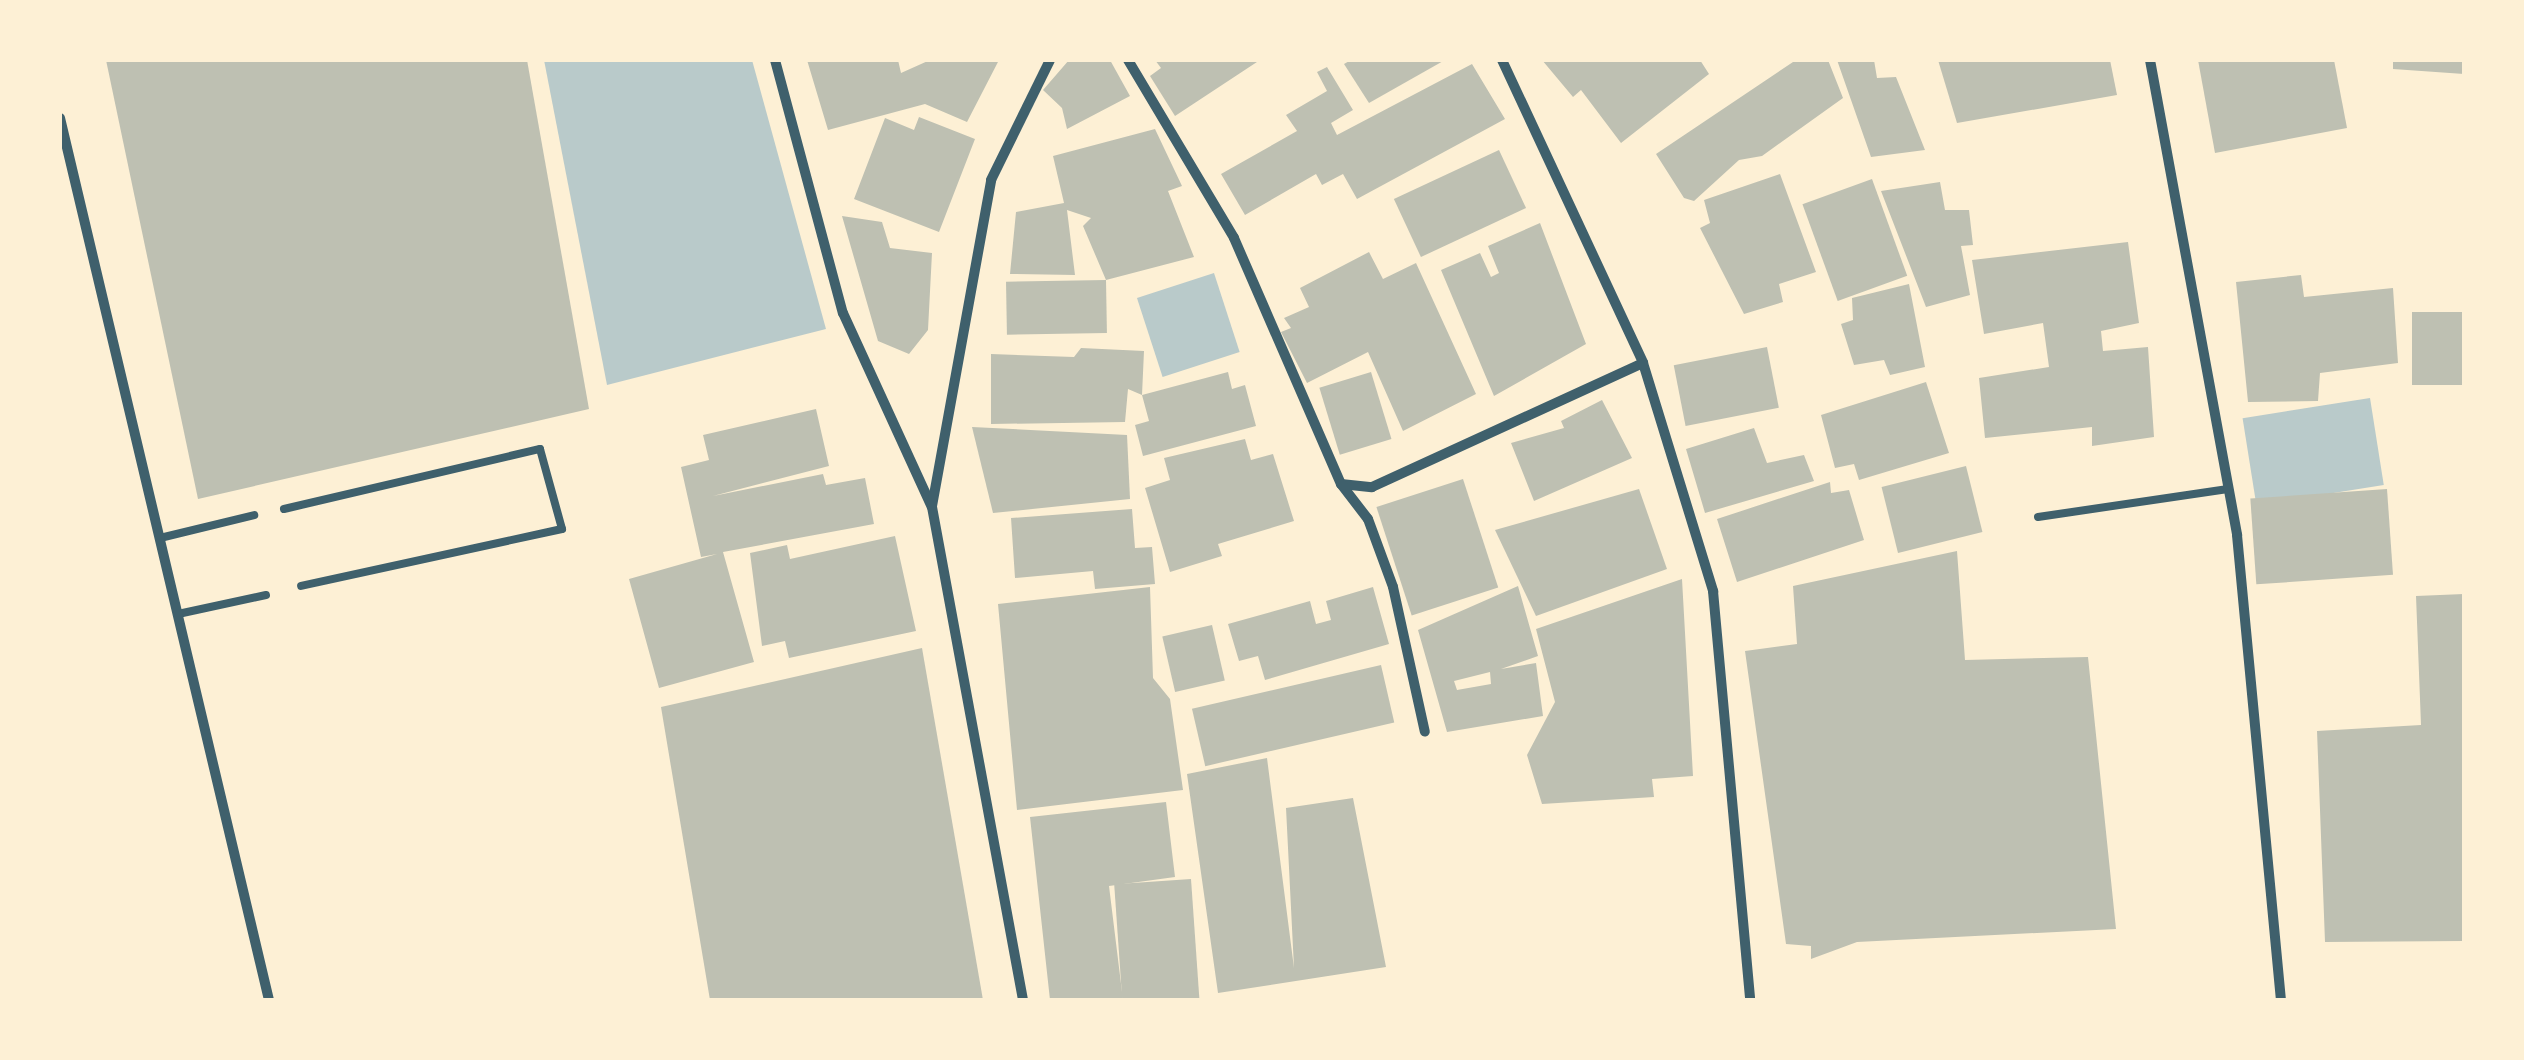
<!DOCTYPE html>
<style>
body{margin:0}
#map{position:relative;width:2524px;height:1060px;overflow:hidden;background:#fdf0d5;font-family:Manrope,sans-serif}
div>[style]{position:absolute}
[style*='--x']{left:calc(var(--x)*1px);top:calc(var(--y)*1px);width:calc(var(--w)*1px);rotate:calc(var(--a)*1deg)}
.green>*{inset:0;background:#b9caca;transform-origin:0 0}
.building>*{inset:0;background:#bec0b2;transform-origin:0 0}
.service>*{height:8px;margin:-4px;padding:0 4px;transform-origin:4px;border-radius:4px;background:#3f606c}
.minor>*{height:10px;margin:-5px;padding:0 5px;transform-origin:5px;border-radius:5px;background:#3f606c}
span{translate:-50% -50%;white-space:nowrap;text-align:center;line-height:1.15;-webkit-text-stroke:10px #fdf0d5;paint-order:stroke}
.frame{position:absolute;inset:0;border:62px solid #fdf0d5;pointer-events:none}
</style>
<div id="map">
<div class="green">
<i style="clip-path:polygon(544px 60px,752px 60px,826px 329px,607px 385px)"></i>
<i style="left:1214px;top:273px;width:83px;height:81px;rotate:72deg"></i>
<i style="left:2370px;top:398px;width:88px;height:129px;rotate:81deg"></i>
</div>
<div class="building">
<i style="clip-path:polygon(106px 60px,527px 60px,589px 409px,198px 499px)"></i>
<i style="clip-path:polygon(807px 60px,898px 60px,901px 73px,930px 60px,999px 60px,967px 122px,925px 104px,828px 130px)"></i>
<i style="clip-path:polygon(1069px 60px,1110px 60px,1130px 96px,1067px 129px,1062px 108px,1043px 90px)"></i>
<i style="clip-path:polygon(1155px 60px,1260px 60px,1175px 116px,1150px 76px,1161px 68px)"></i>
<i style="clip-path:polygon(1351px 60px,1445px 60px,1369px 103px,1344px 64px)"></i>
<i style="clip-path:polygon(1542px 60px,1700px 60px,1709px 74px,1621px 143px,1581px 90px,1573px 97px)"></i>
<i style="clip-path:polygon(1796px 60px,1828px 60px,1843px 98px,1762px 156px,1739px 160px,1694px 201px,1684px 198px,1656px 154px)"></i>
<i style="clip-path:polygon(1837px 60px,1874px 60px,1877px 78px,1896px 77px,1925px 150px,1871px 157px)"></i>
<i style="clip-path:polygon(1938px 60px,2110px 60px,2117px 95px,1957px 123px)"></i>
<i style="clip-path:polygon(2198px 60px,2334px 60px,2347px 128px,2215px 153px)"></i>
<i style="clip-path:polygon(2393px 60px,2464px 60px,2464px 74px,2393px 69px)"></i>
<i style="clip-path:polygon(1472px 64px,1505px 119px,1357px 199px,1343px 174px,1322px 185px,1316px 174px,1245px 215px,1221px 174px,1297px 131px,1286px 115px,1327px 91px,1317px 72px,1327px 67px,1353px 110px,1331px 123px,1337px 135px)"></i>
<i style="clip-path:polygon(919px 117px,975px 139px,939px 232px,854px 199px,885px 118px,914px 130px)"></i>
<i style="clip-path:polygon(1155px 129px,1182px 186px,1168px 191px,1194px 257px,1106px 280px,1083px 226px,1091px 218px,1067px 210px,1075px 275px,1010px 274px,1016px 212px,1064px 203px,1053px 156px)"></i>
<i style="left:1499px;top:150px;width:64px;height:116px;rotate:65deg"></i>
<i style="clip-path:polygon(1780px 174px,1816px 272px,1779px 284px,1783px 302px,1744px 314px,1700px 228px,1710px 223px,1704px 200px)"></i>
<i style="left:1872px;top:179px;width:103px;height:74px;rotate:70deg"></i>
<i style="clip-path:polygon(1940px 182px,1945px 210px,1969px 210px,1973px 245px,1961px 246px,1970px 295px,1926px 307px,1881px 191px)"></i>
<i style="clip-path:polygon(842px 216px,882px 222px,890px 248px,932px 253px,928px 330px,909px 354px,878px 341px)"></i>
<i style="clip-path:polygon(1540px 223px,1586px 344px,1494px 396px,1441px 270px,1480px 253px,1491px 277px,1499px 273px,1488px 246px)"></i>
<i style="clip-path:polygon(2128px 242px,2139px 323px,2101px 331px,2103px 351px,2148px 347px,2154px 437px,2092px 446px,2092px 427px,1985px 438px,1979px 378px,2049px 367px,2043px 323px,1984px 334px,1972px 260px)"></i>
<i style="clip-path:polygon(1369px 252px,1383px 279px,1416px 263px,1476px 394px,1403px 431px,1368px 352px,1307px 383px,1281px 332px,1291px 328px,1284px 318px,1309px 307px,1300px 288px)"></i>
<i style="clip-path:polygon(2301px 275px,2304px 297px,2393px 288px,2398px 363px,2320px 373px,2318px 401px,2248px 402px,2236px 282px)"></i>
<i style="left:1106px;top:280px;width:53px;height:100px;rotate:89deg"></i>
<i style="clip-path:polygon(1909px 284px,1925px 367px,1890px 375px,1884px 360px,1854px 365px,1841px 324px,1853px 320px,1852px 298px)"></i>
<i style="left:2464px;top:312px;width:73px;height:52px;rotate:90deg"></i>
<i style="left:1767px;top:347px;width:62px;height:95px;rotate:79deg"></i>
<i style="clip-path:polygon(1081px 348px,1144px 351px,1142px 395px,1128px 389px,1125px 422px,991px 424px,991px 354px,1074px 357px)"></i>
<i style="clip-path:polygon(1228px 372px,1232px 389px,1245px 385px,1256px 426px,1143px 456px,1135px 425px,1149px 421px,1142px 395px)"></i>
<i style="left:1371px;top:372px;width:70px;height:54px;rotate:73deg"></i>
<i style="clip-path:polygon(1926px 382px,1949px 453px,1859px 480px,1854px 464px,1835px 468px,1821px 415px)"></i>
<i style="clip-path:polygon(1602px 400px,1632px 458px,1534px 501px,1511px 443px,1564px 428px,1561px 421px)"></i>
<i style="clip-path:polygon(816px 409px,829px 466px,713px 496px,823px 474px,826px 485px,865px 478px,874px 524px,723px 552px,754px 662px,659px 688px,629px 579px,717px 554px,701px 557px,681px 467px,709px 460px,703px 435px)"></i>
<i style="clip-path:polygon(972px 427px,1127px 435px,1130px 499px,993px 513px)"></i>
<i style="clip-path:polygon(1754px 428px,1767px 463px,1804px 455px,1814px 481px,1705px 513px,1686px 449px)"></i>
<i style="clip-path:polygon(1245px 439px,1251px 460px,1273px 454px,1294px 521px,1218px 544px,1222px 556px,1170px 572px,1145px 488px,1170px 480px,1164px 458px)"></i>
<i style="left:1966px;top:466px;width:68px;height:87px;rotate:76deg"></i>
<i style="left:1463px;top:479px;width:114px;height:91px;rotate:72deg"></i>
<i style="clip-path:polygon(1830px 482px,1831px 493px,1849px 490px,1864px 540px,1737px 582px,1717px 519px)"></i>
<i style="clip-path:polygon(1639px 489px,1667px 569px,1536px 616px,1495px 530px)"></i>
<i style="left:2387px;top:489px;width:86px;height:137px;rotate:86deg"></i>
<i style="clip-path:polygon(1132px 509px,1135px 548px,1152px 547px,1155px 584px,1095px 589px,1093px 571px,1015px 578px,1011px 518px)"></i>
<i style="clip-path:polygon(895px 536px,916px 631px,789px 658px,785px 641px,762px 646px,750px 553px,787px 545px,790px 559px)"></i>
<i style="clip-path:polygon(1957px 551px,1965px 660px,2088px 657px,2116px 929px,1857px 942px,1811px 959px,1811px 946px,1786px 944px,1745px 651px,1797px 644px,1793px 586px)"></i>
<i style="clip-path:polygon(1682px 579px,1693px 776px,1652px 779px,1654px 797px,1542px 804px,1527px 755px,1555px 702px,1536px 629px)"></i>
<i style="clip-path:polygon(evenodd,1518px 586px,1538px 656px,1501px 669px,1536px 663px,1543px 716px,1447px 732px,1418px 630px,1518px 586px,1490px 672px,1491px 684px,1457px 690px,1454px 681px,1490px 672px)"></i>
<i style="clip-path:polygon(1150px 587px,1153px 678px,1170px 699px,1183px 790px,1017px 810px,998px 604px)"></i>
<i style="clip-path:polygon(1373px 587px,1389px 644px,1265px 680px,1258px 656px,1239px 661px,1228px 624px,1310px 601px,1316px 624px,1331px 620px,1326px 601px)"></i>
<i style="clip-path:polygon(2464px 594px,2464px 941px,2325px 942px,2317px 731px,2421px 725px,2416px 596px)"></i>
<i style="left:1212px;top:625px;width:57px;height:51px;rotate:77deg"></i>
<i style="clip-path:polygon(922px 648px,983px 1000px,710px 1000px,661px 707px)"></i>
<i style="left:1381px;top:665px;width:59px;height:194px;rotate:77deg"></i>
<i style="clip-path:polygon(1267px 758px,1294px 968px,1286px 808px,1353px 798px,1386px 967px,1218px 993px,1187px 774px)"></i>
<i style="clip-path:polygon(1166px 802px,1175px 877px,1109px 886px,1123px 1000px,1050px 1000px,1030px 817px)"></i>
<i style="left:1191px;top:879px;width:120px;height:77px;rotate:86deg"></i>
</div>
<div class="service">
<i style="--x:284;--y:509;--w:263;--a:-13.2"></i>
<i style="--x:540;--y:449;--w:83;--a:74.6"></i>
<i style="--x:562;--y:529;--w:267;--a:167.7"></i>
<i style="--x:2038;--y:517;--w:192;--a:-8.4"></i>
<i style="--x:160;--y:538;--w:97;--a:-13.7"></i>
<i style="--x:178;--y:614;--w:90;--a:-12.2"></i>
</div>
<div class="minor">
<i style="--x:775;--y:60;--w:262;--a:75"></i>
<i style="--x:843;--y:313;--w:213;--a:65.4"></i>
<i style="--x:932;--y:507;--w:501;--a:79.54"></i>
<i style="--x:1128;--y:60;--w:207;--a:59.2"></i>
<i style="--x:1234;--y:238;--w:268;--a:66.5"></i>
<i style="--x:1341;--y:484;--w:31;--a:6"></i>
<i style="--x:1372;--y:487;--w:298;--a:-24.6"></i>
<i style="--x:1502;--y:60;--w:334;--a:65"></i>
<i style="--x:1643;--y:363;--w:239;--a:72.9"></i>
<i style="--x:1713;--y:591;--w:411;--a:84.8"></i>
<i style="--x:2150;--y:60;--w:483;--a:79.6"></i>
<i style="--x:2237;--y:535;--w:467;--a:84.6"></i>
<i style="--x:60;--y:118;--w:906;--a:76.67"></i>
<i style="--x:1341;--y:484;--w:44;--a:52.4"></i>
<i style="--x:1368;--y:519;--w:72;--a:69.8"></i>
<i style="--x:1393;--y:587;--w:148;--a:77.6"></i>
<i style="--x:932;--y:506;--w:331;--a:-79.7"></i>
<i style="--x:991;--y:180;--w:134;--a:-63.8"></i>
</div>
<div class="frame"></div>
</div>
